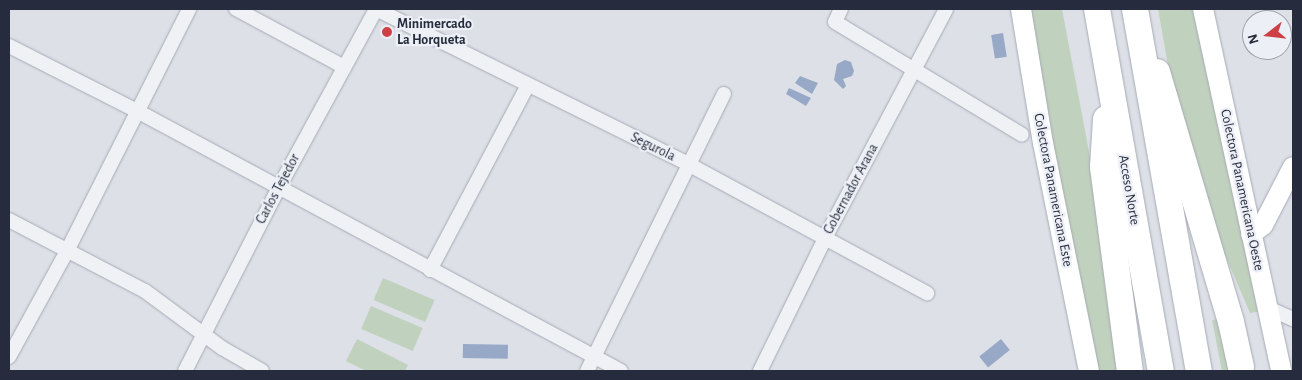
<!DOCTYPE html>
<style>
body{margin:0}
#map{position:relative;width:1302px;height:380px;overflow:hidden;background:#dde0e7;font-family:"Alegreya Sans",sans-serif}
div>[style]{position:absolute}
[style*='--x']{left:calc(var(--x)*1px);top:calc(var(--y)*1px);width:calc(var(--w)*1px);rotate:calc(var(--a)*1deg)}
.green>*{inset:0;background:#c0d1be;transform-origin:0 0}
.water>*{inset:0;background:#97a9c7;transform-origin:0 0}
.roads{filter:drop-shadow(0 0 1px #a6aab4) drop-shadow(0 0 1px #a6aab4)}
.street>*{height:14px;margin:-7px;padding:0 7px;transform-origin:7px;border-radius:7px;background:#eff1f5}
.secondary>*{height:20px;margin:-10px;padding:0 10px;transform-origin:10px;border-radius:10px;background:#fff}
.highway>*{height:26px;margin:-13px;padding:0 13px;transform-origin:13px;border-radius:13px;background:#fff}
.dots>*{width:14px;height:14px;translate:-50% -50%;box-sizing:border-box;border:2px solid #eceff5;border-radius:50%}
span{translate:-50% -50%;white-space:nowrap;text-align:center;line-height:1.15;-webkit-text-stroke:4.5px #eceff5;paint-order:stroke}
.poi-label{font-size:14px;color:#262c3d;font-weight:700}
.left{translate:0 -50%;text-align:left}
.street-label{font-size:14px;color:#262c3d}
.frame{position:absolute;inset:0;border:10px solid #262c3d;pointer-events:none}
.north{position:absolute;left:1242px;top:10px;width:50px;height:50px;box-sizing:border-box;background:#eceff5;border:1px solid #9da1ab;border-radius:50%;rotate:254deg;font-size:14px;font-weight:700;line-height:20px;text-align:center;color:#262c3d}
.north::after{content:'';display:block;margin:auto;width:18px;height:22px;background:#ce4045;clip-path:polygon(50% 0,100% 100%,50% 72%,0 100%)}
</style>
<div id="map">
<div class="green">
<i style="clip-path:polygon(1029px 9px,1062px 9px,1094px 178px,1119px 371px,1096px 371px,1063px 211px)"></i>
<i style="clip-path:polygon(1158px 9px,1199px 9px,1263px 311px,1250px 313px,1217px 236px,1177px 116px)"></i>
<i style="left:383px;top:278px;width:56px;height:24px;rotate:23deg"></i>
<i style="left:371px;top:306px;width:56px;height:25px;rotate:23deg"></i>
<i style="left:1218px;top:319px;width:53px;height:6px;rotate:79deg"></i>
<i style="clip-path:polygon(357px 339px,408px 365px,405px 371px,366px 371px,346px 361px)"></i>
</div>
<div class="water">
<i style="left:1003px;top:33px;width:24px;height:12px;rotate:81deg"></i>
<i style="clip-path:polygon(845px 60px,851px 62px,854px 71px,852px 76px,843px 79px,846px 86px,843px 89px,834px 80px,837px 64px)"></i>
<i style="clip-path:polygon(800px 76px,818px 83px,812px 94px,795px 83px)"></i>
<i style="clip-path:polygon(789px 88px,811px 98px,806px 106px,786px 94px)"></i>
<i style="left:1001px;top:339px;width:14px;height:28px;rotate:51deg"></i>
<i style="left:463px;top:344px;width:45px;height:14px;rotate:1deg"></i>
</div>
<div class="roads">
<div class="street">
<i style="--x:236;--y:9;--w:123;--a:28.2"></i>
<i style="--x:376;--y:9;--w:348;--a:26.4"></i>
<i style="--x:688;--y:164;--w:272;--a:28.4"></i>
<i style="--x:841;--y:9;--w:14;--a:115"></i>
<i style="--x:835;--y:22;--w:218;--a:31.1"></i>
<i style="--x:9;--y:46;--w:146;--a:26.9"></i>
<i style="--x:139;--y:112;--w:547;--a:28.25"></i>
<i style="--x:9;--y:220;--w:153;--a:27.6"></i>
<i style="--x:145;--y:291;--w:96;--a:36.5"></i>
<i style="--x:222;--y:348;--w:46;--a:29.9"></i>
<i style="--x:430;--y:270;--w:209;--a:-62.1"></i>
<i style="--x:1268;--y:308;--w:27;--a:24"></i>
<i style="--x:9;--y:357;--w:121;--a:-61.3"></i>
<i style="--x:67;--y:251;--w:271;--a:-63.2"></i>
<i style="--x:185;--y:371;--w:204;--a:-62.9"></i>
<i style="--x:278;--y:189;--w:205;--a:-61.4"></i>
<i style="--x:587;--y:371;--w:309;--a:-63.7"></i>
<i style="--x:760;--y:371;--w:150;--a:-63.9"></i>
<i style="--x:826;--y:236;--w:257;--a:-62.1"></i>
</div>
<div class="secondary">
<i style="--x:1021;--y:9;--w:136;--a:80.7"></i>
<i style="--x:1043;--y:143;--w:233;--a:78.6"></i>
<i style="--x:1203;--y:9;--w:370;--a:77.8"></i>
<i style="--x:1251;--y:234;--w:15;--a:-37"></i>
<i style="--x:1263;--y:225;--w:65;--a:-62.7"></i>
</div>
<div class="highway">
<i style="--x:1097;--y:9;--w:368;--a:80"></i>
<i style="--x:1135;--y:9;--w:368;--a:80"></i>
<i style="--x:1157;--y:72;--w:261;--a:73.5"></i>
<i style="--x:1231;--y:322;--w:46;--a:77.5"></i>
<i style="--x:1106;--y:119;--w:48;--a:93.6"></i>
<i style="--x:1103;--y:167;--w:206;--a:82.5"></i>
</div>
</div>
<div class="dots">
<i style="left:387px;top:32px;background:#ce4045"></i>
</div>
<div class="poi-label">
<span class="left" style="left:397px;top:32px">Minimercado<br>La Horqueta</span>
</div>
<div class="street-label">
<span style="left:653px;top:147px;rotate:26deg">Segurola</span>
<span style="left:278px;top:189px;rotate:-62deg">Carlos Tejedor</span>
<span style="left:851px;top:189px;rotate:-62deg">Gobernador Arana</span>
<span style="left:1053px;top:190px;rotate:79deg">Colectora Panamericana Este</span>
<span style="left:1129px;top:190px;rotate:80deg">Acceso Norte</span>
<span style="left:1242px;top:190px;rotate:78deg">Colectora Panamericana Oeste</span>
</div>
<div class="frame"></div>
<div class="north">N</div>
</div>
